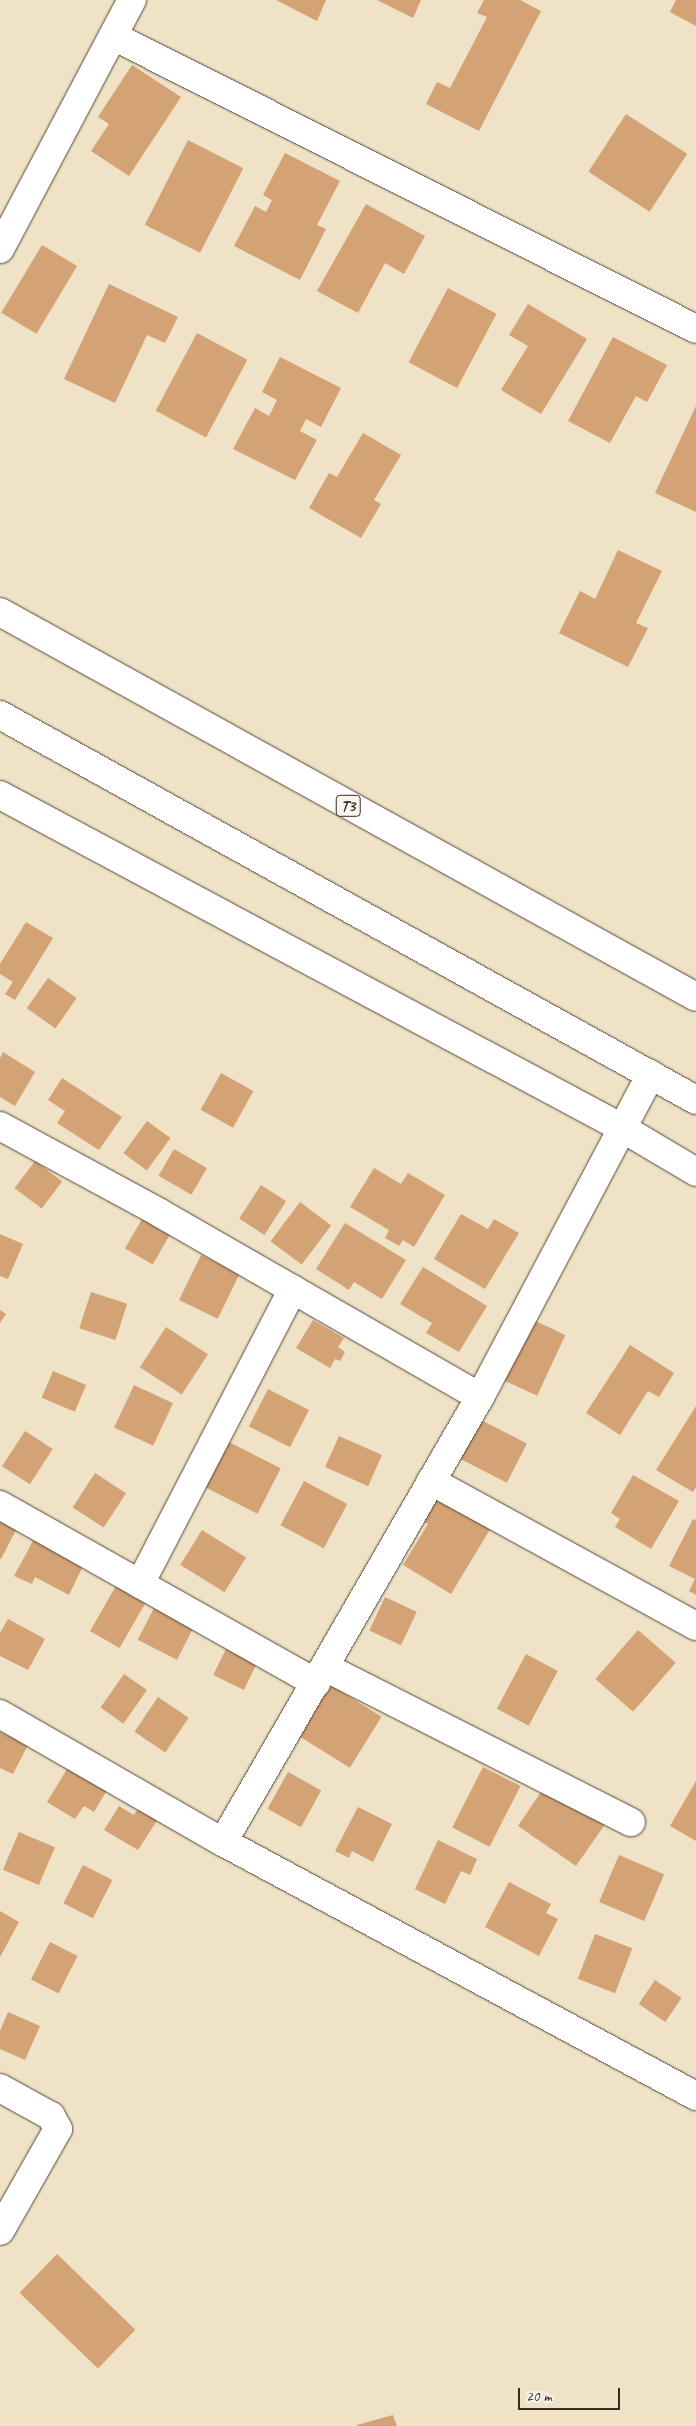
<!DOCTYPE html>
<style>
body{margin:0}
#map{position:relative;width:696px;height:2426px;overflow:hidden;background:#efe2c6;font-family:Caveat,sans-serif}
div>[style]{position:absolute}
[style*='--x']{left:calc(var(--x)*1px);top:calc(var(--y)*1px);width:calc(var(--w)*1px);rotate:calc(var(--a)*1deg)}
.building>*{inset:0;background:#d3a275;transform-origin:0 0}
.roads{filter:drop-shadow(0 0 1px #564637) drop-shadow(0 0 1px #564637)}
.minor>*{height:28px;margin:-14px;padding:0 14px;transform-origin:14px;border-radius:14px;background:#fff}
.highway>*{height:28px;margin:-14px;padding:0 14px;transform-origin:14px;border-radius:14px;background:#fff}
span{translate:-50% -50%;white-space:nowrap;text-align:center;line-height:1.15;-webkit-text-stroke:4.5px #f6f6f2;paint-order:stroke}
.shield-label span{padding:1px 4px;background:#f6f6f2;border:1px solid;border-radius:4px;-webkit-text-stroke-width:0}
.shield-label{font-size:16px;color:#3b2a1e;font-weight:700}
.scale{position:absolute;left:518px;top:2388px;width:102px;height:22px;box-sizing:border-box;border:2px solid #3b2a1e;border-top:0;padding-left:6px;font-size:15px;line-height:18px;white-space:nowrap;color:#3b2a1e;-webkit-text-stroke:4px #f6f6f2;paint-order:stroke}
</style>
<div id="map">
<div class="building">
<i style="clip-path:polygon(276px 0,326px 0,317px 21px)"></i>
<i style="clip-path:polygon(377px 0,421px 0,413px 18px)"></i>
<i style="clip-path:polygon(484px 0,520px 0,541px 11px,479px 131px,426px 104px,437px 82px,450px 88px,487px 17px,477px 13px)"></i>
<i style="clip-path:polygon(676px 0,696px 0,696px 26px,670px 12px)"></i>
<i style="clip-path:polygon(132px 65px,181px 97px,129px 176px,91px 151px,109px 124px,98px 117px)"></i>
<i style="left:626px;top:114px;width:73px;height:69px;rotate:33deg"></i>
<i style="left:188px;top:140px;width:62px;height:95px;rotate:27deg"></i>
<i style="clip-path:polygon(285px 153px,340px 181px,317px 225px,326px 229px,300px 280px,234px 246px,255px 206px,266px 212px,272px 200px,263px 195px)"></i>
<i style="clip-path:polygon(366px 204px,425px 236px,404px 274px,385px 263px,358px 313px,317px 291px)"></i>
<i style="left:42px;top:245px;width:41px;height:79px;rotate:31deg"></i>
<i style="clip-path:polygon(109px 284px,178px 317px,165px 343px,147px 335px,115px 403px,64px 379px)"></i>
<i style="left:448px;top:288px;width:55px;height:84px;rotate:28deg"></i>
<i style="clip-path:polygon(528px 304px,587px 339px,541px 414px,501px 390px,528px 346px,509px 335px)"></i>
<i style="left:197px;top:333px;width:57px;height:88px;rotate:28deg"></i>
<i style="clip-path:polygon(613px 337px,667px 365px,647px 402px,636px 396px,610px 443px,568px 421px)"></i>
<i style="clip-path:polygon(280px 357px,341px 388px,321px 427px,306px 419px,300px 431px,317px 440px,295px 480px,233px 449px,255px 408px,269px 416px,277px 400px,262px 392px)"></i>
<i style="clip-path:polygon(696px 406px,696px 512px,655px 493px)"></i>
<i style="clip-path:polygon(363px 433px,401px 455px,374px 500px,381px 504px,361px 538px,309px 508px,329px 473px,337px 477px)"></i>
<i style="clip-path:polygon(618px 550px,662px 571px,636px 623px,648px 628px,628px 667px,559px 633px,580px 591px,595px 599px)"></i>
<i style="clip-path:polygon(26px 922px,53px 938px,15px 1000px,5px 994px,13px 982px,0 974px,0 964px)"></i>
<i style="left:48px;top:978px;width:35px;height:37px;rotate:35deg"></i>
<i style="clip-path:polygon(3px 1052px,35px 1072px,15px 1106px,0 1097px,0 1058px)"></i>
<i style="left:221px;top:1073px;width:37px;height:42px;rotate:29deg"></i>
<i style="clip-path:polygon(62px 1078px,122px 1117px,99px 1150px,57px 1123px,65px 1111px,48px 1100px)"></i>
<i style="left:147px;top:1121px;width:29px;height:40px;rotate:36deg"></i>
<i style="left:174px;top:1149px;width:38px;height:31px;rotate:30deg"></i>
<i style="left:35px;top:1161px;width:34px;height:34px;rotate:37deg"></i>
<i style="clip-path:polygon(374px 1168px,401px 1184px,408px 1173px,445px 1195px,414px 1247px,403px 1240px,399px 1246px,385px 1238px,389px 1230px,350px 1207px)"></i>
<i style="left:261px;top:1185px;width:30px;height:40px;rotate:33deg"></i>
<i style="left:300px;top:1202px;width:39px;height:49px;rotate:37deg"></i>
<i style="clip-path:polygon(461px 1214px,488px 1229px,494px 1219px,519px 1233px,485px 1289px,434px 1259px)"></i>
<i style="left:142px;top:1219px;width:32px;height:34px;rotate:30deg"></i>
<i style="clip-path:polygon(345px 1223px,406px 1260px,382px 1299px,354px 1282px,349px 1290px,316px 1269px)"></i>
<i style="clip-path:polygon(0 1234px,23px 1244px,8px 1279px,0 1276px)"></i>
<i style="left:201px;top:1255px;width:43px;height:50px;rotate:26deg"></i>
<i style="clip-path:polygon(423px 1267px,487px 1306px,459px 1352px,426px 1333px,432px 1323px,400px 1304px)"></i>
<i style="left:91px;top:1292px;width:38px;height:38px;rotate:18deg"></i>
<i style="clip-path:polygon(0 1310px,6px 1314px,0 1323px)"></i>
<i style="left:531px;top:1319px;width:38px;height:67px;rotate:25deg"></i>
<i style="clip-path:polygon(313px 1320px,344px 1338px,338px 1347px,345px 1352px,340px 1361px,335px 1359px,330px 1368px,296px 1348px)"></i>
<i style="left:166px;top:1327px;width:50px;height:48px;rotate:33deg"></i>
<i style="clip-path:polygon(630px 1345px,674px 1373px,659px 1397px,648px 1391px,620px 1435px,586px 1413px)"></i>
<i style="left:53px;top:1371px;width:36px;height:29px;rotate:23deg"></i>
<i style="left:134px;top:1385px;width:43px;height:47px;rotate:25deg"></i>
<i style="left:268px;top:1389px;width:46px;height:42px;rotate:27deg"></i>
<i style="clip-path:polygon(696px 1406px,696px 1487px,693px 1492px,656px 1470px)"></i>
<i style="left:477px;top:1418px;width:56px;height:44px;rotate:27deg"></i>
<i style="left:25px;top:1431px;width:33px;height:42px;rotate:33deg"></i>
<i style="left:339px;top:1436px;width:47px;height:34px;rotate:24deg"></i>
<i style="left:229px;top:1442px;width:58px;height:51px;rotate:27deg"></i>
<i style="left:95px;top:1473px;width:37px;height:41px;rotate:33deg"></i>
<i style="clip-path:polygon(633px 1475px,679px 1501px,651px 1549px,615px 1527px,620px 1519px,611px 1513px)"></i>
<i style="left:304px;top:1481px;width:49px;height:50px;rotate:28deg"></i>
<i style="clip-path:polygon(435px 1492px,492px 1526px,451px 1594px,403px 1565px,428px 1524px,418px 1518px)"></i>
<i style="clip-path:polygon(693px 1519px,696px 1520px,696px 1595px,689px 1591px,695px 1579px,669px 1566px)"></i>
<i style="clip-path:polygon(0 1520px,17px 1528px,1px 1559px,0 1558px)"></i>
<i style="left:202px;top:1530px;width:52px;height:41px;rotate:32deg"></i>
<i style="clip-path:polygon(34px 1539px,84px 1564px,69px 1595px,35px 1577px,32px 1584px,14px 1576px)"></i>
<i style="left:116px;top:1586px;width:34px;height:52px;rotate:30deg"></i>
<i style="left:385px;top:1597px;width:35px;height:37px;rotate:25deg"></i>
<i style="left:155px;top:1606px;width:44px;height:38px;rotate:27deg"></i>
<i style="clip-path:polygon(8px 1619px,45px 1639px,28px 1670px,0 1656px,0 1633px)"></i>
<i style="left:638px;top:1630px;width:50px;height:65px;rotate:41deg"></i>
<i style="left:226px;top:1649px;width:34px;height:29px;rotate:26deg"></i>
<i style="left:526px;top:1654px;width:36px;height:62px;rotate:28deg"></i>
<i style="left:124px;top:1674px;width:28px;height:41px;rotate:35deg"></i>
<i style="left:329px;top:1684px;width:62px;height:60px;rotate:32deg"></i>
<i style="left:158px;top:1697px;width:37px;height:42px;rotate:34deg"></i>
<i style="clip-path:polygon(0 1732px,28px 1745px,13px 1774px,0 1768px)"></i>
<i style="clip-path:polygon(69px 1766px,107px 1790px,94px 1812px,84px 1806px,75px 1819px,47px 1802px)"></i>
<i style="left:483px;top:1767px;width:42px;height:68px;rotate:27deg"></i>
<i style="left:288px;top:1772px;width:38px;height:42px;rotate:29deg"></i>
<i style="clip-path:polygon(696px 1781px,696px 1841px,670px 1826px)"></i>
<i style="clip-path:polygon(543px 1789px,608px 1820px,576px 1866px,518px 1826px)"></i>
<i style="clip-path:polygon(119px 1806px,134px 1815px,139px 1807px,158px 1819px,138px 1850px,104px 1830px)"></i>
<i style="clip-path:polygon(358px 1807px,392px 1824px,373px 1862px,352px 1851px,349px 1858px,335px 1851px)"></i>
<i style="left:19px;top:1832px;width:39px;height:41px;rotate:23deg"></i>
<i style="clip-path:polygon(438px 1840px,477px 1859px,470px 1875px,461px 1871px,445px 1904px,415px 1889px)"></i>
<i style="left:619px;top:1855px;width:49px;height:51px;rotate:23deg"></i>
<i style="left:83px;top:1865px;width:33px;height:43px;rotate:27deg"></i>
<i style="clip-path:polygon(509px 1882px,551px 1904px,546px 1913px,558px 1919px,539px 1956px,485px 1927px)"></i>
<i style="clip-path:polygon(0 1911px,19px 1922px,0 1957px)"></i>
<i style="left:595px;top:1934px;width:40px;height:48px;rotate:21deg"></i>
<i style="left:50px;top:1942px;width:31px;height:42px;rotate:27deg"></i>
<i style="left:655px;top:1980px;width:32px;height:29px;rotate:34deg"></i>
<i style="clip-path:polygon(8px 2012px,40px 2026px,25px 2060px,0 2049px,0 2031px)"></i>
<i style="left:57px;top:2254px;width:109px;height:54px;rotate:44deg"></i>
<i style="clip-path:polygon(393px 2415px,397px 2426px,357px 2426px,357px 2425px)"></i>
</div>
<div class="roads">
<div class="minor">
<i style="--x:113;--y:36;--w:652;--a:26.68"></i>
<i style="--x:0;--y:249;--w:282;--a:-62.1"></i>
<i style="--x:0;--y:795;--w:706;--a:28.16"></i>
<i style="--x:622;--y:1128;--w:86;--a:30.7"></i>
<i style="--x:0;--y:1126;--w:182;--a:28.5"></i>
<i style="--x:160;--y:1213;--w:369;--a:29.9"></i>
<i style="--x:480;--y:1397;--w:514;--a:120.01"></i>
<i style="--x:480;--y:1397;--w:365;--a:-62.1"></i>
<i style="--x:431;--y:1481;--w:302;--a:28.7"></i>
<i style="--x:0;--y:1505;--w:363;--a:29.4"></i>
<i style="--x:140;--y:1584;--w:332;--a:-62.6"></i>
<i style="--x:325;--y:1667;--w:343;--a:26.9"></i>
<i style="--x:0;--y:1714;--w:257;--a:29.9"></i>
<i style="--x:223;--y:1842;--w:537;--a:28.24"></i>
<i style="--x:0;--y:2088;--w:58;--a:28.8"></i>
<i style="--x:51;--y:2116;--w:15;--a:62"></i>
<i style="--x:58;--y:2129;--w:117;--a:119.6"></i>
</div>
<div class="highway">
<i style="--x:0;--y:612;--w:795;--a:28.95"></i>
<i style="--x:0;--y:715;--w:795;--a:28.95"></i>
</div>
</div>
<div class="shield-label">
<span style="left:348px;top:806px">T3</span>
</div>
<div class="scale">20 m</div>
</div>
